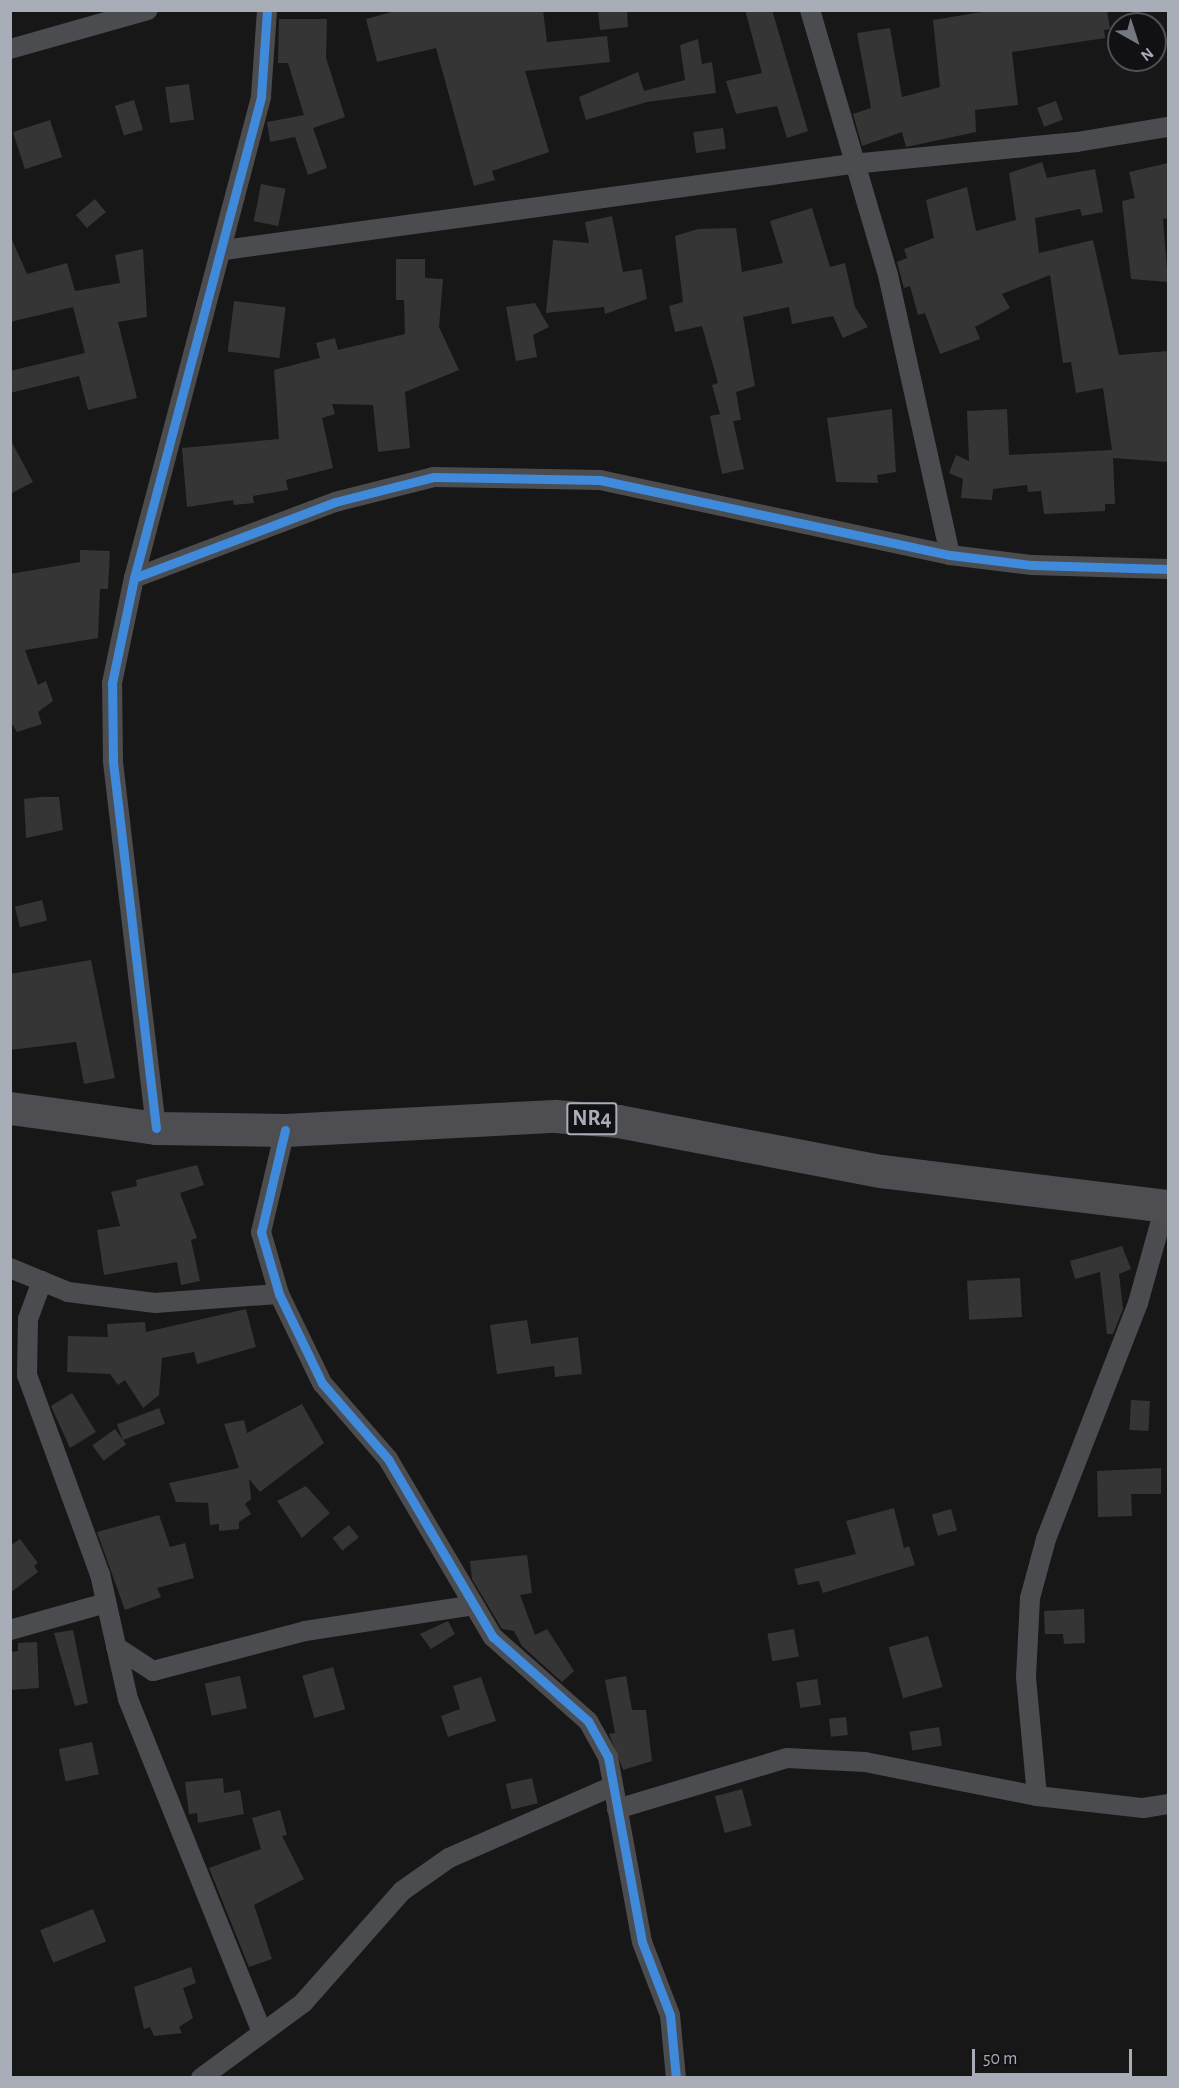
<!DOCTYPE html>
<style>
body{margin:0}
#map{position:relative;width:1179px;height:2088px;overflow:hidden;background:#171717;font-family:"Alegreya Sans",sans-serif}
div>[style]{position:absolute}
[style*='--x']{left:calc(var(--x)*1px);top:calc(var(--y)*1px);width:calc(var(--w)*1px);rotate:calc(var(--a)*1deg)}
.building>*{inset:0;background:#353536;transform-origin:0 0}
.minor>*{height:20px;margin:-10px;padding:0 10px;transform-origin:10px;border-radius:10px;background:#4b4c50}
.trunk>*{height:33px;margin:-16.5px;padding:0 16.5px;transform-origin:16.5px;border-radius:16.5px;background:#4e4e52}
.cycleway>*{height:9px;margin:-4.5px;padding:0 4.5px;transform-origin:4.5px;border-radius:4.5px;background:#408adc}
span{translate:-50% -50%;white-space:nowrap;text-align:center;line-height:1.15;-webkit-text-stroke:5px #111113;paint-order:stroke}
.shield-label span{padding:2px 4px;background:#111113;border:2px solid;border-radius:4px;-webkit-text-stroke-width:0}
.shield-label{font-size:22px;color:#a8adb8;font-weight:700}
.frame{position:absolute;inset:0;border:12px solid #a8adb8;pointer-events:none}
.north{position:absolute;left:1107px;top:12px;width:60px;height:60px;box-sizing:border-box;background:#111113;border:2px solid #4d4f55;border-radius:50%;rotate:141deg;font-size:16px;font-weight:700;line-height:24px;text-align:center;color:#a8adb8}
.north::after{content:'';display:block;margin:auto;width:21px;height:27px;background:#757880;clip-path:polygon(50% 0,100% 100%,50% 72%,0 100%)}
.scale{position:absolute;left:972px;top:2049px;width:160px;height:27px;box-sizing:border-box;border:3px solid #a8adb8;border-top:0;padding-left:8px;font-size:18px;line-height:21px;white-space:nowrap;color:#a8adb8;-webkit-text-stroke:4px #111113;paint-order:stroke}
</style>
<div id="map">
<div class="building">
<i style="clip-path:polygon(399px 10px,543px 10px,547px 42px,607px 36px,610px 62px,525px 71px,549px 152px,492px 171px,495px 180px,474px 186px,436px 48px,377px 62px,366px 19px)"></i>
<i style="clip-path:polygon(598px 10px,627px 10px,628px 27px,600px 30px)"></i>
<i style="clip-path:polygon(745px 10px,772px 10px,808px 131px,787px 138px,777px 106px,736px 114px,726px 81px,762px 73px)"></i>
<i style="clip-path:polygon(994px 10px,1107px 10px,1110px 29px,1104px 30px,1105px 38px,1012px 52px,1018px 105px,975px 110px,976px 132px,906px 147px,902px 132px,862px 146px,853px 114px,871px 108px,857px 33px,890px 28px,902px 97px,940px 87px,933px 20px)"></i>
<i style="clip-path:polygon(279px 19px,327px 19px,326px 58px,345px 117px,313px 128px,327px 168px,308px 175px,295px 137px,270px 142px,267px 122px,304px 115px,288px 63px,278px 63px)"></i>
<i style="clip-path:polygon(698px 39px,702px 64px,712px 62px,716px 93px,647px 102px,586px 120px,579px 97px,638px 72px,644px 91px,685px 80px,680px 45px)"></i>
<i style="left:189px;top:84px;width:36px;height:24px;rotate:82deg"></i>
<i style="left:134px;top:100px;width:31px;height:20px;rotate:73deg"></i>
<i style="left:1056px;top:101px;width:20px;height:20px;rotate:70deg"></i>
<i style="left:50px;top:120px;width:39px;height:39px;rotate:72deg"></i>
<i style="left:723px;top:128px;width:21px;height:30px;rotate:82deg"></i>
<i style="clip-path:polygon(1042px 162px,1047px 178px,1095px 169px,1103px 212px,1082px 216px,1080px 209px,1035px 218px,1039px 253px,1093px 240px,1119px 355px,1168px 351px,1167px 462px,1113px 458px,1115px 504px,1105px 504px,1105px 511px,1044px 514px,1041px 491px,1028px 492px,1027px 485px,993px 489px,992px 500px,961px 498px,963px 479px,949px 473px,956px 455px,969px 461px,967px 411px,1007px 409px,1009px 455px,1112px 450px,1103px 388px,1076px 393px,1071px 362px,1063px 363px,1050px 275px,1002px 294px,1010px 308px,975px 327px,980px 339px,940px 354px,925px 313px,918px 315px,910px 286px,904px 288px,897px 262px,907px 258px,904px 249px,934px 238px,926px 200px,967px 187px,976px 231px,1016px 220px,1009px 173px)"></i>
<i style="clip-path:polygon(1168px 163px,1168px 218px,1163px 219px,1168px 282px,1131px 279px,1122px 201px,1135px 198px,1129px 172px)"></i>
<i style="left:261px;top:184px;width:25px;height:38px;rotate:11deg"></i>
<i style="left:95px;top:199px;width:17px;height:25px;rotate:50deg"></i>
<i style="clip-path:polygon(812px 208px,830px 267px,845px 263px,855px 307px,868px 327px,843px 338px,833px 316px,792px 324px,789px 307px,743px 317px,755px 386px,736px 392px,741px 420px,733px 421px,744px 469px,722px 474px,710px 416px,720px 414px,712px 385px,718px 383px,702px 326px,675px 332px,669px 306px,683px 302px,675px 236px,698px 229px,736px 228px,742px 272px,783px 263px,770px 221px)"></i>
<i style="clip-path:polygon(612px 216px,623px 272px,642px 269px,647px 299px,605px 314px,604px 307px,546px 313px,553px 240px,589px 243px,585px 222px)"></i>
<i style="clip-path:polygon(10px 235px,27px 274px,67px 263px,75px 291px,120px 283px,115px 255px,143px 249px,147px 317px,118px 322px,137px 398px,88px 410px,79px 376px,10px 393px,10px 371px,85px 353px,73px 307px,10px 322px)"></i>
<i style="clip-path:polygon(396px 259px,425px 259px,425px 278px,443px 279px,439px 327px,459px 370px,405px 392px,410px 448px,378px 452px,373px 405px,332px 404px,335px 414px,322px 418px,333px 468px,286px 480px,288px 490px,253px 496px,254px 503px,234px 505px,233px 500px,187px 507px,182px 448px,279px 439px,274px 370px,320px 358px,316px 343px,335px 338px,338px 350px,405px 334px,404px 300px,396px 300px)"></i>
<i style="left:234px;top:301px;width:52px;height:51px;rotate:7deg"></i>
<i style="clip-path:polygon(535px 303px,549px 327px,533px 335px,537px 357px,516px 361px,506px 307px)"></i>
<i style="clip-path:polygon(892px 409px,896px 472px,877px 475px,878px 483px,836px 482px,827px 418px)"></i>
<i style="clip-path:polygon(10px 439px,33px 482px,10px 494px)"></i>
<i style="clip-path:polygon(80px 550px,110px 551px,108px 589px,100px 589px,98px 638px,25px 650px,38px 685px,46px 681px,53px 701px,38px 712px,42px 724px,17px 732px,10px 721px,10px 574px,80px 562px)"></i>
<i style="clip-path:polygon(41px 797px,59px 797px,63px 830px,26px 838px,24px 799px)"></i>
<i style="left:42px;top:900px;width:21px;height:28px;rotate:76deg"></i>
<i style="clip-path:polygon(91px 960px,115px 1078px,84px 1084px,76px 1042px,10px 1050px,10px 974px)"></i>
<i style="clip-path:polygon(197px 1165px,204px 1185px,180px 1193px,197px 1238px,191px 1240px,200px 1281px,181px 1285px,177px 1262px,104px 1275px,97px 1230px,120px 1226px,111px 1192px,137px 1186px,136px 1180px)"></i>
<i style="clip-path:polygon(1122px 1246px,1131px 1269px,1119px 1274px,1123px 1309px,1113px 1334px,1107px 1334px,1100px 1272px,1075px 1279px,1070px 1261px)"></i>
<i style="left:1020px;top:1278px;width:39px;height:53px;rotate:87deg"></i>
<i style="clip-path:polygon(246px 1309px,256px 1347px,197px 1364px,194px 1352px,162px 1358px,159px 1395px,143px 1408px,125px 1380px,118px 1385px,110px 1374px,67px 1372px,68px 1336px,108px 1337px,107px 1324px,145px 1322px,146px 1332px)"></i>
<i style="clip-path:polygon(527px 1320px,531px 1344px,578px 1337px,582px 1374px,555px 1377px,554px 1366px,497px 1374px,490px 1325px)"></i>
<i style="clip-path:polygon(72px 1393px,96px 1432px,70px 1448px,51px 1406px)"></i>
<i style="left:1131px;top:1400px;width:19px;height:30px;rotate:3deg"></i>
<i style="clip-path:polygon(302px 1404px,324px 1443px,260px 1492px,249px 1479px,251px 1499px,245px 1504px,251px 1514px,239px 1522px,239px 1529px,219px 1531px,219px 1524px,210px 1525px,208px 1503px,176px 1502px,169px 1483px,239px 1468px,224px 1424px,244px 1420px,247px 1433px)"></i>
<i style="left:159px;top:1408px;width:17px;height:45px;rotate:69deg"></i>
<i style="left:115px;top:1429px;width:19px;height:28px;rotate:54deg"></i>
<i style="clip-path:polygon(1161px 1468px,1161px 1494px,1131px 1494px,1132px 1516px,1098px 1517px,1097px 1471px)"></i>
<i style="clip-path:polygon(306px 1486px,330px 1513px,302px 1538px,277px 1501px)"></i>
<i style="clip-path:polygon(894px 1508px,904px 1548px,909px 1546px,915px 1565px,823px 1593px,819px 1581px,798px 1585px,794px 1569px,856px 1554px,846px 1521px)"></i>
<i style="left:951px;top:1509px;width:22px;height:20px;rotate:74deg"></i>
<i style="clip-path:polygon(159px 1515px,170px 1547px,185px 1543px,194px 1578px,157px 1588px,161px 1597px,125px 1610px,97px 1532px)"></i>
<i style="left:349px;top:1525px;width:16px;height:21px;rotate:52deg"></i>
<i style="clip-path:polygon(20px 1539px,38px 1563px,34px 1566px,38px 1572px,10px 1593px,10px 1546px)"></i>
<i style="clip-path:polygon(527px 1555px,532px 1593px,520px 1595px,535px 1635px,547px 1629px,574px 1671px,562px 1682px,522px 1646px,514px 1631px,502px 1629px,472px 1579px,470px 1561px)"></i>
<i style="clip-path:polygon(1084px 1609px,1085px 1643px,1064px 1644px,1063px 1634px,1045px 1634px,1044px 1611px)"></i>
<i style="clip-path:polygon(448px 1621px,455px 1634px,431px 1649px,420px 1634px)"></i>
<i style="left:794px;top:1629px;width:28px;height:27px;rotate:80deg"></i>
<i style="clip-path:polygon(73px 1630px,88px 1703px,75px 1706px,54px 1633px)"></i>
<i style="left:928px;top:1636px;width:53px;height:41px;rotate:74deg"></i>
<i style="clip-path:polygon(37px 1642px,39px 1688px,10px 1690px,10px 1652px,18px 1651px,18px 1643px)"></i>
<i style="left:333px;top:1667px;width:44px;height:32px;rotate:74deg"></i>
<i style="left:240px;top:1676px;width:33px;height:36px;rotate:78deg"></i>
<i style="clip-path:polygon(626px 1676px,632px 1710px,646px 1710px,652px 1761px,623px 1770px,609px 1734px,615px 1733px,605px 1680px)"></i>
<i style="clip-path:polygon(481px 1677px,496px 1721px,448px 1737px,441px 1716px,460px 1709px,453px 1686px)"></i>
<i style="left:817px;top:1679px;width:26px;height:21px;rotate:81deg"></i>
<i style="left:846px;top:1717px;width:18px;height:17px;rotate:84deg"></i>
<i style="left:939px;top:1727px;width:19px;height:30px;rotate:81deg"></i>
<i style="left:92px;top:1742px;width:33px;height:34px;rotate:78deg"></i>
<i style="clip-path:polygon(223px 1778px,224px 1793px,240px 1790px,244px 1814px,198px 1823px,197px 1813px,189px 1814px,185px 1782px)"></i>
<i style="left:532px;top:1778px;width:26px;height:27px;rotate:77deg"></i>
<i style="left:742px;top:1789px;width:38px;height:28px;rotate:75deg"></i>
<i style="clip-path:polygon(280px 1810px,287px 1835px,282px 1836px,304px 1879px,254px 1905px,272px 1959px,249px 1967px,209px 1868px,261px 1849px,252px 1818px)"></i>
<i style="left:93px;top:1909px;width:35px;height:57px;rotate:68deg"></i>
<i style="clip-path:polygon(191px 1967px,196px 1983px,183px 1988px,193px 2018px,179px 2027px,182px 2033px,154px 2036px,150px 2027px,144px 2029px,134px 1987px)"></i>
</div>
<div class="minor">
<i style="--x:810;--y:10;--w:276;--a:73.6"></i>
<i style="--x:888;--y:275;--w:287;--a:77.5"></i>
<i style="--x:10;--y:49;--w:143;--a:-15.8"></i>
<i style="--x:224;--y:250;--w:634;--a:-7.8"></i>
<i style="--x:852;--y:164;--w:226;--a:-5.6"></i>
<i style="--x:1077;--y:142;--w:92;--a:-9.4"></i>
<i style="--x:134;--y:578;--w:215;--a:-20.7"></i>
<i style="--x:335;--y:502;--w:102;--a:-14.2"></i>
<i style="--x:434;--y:477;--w:166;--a:1"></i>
<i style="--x:600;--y:480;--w:358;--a:12.1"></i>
<i style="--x:950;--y:555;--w:83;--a:7"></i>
<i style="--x:1032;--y:565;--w:136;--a:1.7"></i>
<i style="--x:156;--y:1128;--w:371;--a:-96.7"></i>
<i style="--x:113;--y:760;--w:77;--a:-90.7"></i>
<i style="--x:112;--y:683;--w:107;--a:-78.2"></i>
<i style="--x:134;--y:578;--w:498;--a:-75.2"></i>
<i style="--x:261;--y:96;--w:86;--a:-86"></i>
<i style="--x:285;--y:1130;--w:105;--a:103.2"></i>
<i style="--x:261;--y:1232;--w:65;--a:73.8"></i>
<i style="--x:279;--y:1294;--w:99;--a:64.2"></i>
<i style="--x:322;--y:1383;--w:101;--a:49"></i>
<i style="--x:388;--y:1459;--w:207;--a:59.5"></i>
<i style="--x:493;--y:1637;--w:127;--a:41.5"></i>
<i style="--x:588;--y:1721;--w:41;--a:60.9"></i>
<i style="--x:608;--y:1757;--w:188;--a:79.6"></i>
<i style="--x:642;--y:1942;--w:78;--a:69"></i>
<i style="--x:670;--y:2015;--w:63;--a:84.6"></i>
<i style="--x:10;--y:1268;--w:63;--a:22.5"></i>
<i style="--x:68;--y:1292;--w:88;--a:7.2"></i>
<i style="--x:155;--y:1303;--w:124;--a:-4.2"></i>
<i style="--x:42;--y:1281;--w:40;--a:110.2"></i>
<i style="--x:28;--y:1319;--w:56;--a:91"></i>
<i style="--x:27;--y:1375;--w:212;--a:69.9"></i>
<i style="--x:100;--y:1574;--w:128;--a:77.4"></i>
<i style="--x:128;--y:1699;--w:359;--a:68.1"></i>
<i style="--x:10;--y:1630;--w:100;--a:-15.7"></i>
<i style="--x:116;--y:1647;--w:44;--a:33"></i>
<i style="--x:153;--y:1671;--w:157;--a:-14.7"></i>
<i style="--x:305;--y:1631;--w:171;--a:-8.7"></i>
<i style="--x:1037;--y:1796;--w:120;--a:-95.3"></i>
<i style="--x:1026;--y:1677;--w:79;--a:-87.1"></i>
<i style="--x:1030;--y:1598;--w:61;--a:-74.8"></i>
<i style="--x:1046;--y:1539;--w:253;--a:-68.7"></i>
<i style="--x:1138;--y:1303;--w:101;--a:-74.4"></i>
<i style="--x:617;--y:1809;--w:177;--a:-16.7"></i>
<i style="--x:787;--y:1758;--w:78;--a:2.9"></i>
<i style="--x:865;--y:1762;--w:175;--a:11.2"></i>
<i style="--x:1037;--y:1796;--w:107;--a:6.5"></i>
<i style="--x:1143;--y:1808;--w:25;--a:-9"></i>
<i style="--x:201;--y:2078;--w:127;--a:-36.3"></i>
<i style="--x:303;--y:2003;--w:149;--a:-48.5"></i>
<i style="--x:402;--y:1891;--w:57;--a:-35.1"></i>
<i style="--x:449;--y:1858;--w:179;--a:-23.7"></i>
</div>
<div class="trunk">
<i style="--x:10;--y:1108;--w:147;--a:7.8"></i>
<i style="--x:156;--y:1128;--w:129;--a:0.9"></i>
<i style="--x:285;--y:1130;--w:270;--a:-3"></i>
<i style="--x:555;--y:1116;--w:63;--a:4.5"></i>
<i style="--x:618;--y:1121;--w:268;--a:10.8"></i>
<i style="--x:881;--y:1171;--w:289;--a:7"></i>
</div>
<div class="cycleway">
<i style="--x:134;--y:578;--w:215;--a:-20.7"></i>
<i style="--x:335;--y:502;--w:102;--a:-14.2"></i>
<i style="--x:434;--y:477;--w:166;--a:1"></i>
<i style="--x:600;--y:480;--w:358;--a:12.1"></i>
<i style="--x:950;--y:555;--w:83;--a:7"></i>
<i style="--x:1032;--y:565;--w:136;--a:1.7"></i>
<i style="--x:156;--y:1128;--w:371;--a:-96.7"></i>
<i style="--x:113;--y:760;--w:77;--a:-90.7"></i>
<i style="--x:112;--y:683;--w:107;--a:-78.2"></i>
<i style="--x:134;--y:578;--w:498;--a:-75.2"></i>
<i style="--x:261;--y:96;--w:86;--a:-86"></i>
<i style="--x:285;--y:1130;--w:105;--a:103.2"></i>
<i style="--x:261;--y:1232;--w:65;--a:73.8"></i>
<i style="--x:279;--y:1294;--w:99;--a:64.2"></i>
<i style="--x:322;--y:1383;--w:101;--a:49"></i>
<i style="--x:388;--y:1459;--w:207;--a:59.5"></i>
<i style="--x:493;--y:1637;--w:127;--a:41.5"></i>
<i style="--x:588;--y:1721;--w:41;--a:60.9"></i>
<i style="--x:608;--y:1757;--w:188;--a:79.6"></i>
<i style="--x:642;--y:1942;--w:78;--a:69"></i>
<i style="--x:670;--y:2015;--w:63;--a:84.6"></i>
</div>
<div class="shield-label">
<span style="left:592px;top:1119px">NR4</span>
</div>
<div class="frame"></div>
<div class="north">N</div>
<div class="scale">50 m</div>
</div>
